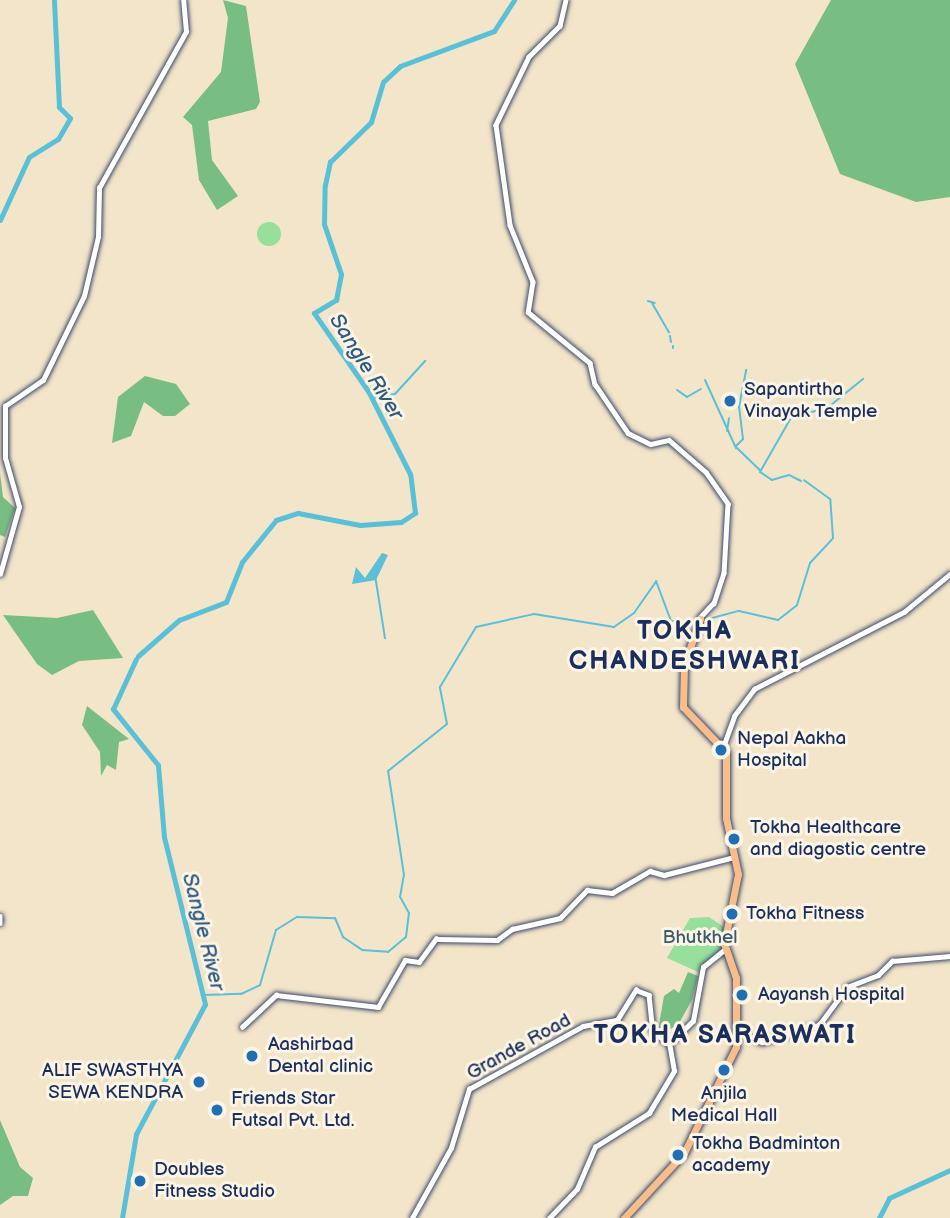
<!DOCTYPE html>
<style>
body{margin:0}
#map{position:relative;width:950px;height:1218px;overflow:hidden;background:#f3e5c9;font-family:"Balsamiq Sans",sans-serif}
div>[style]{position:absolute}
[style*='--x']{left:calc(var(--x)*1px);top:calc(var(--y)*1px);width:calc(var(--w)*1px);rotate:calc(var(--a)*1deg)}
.green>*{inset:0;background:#96e09b}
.round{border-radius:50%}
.forest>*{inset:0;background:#78be83}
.water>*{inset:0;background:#5ac0d7}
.stream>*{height:2px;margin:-1px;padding:0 1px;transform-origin:1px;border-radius:1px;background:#5ac0d7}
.river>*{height:5px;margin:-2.5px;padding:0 2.5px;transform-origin:2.5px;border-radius:2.5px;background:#5ac0d7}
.roads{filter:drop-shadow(0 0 2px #3b4a6e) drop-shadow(0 0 2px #3b4a6e)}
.minor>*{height:4.5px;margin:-2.25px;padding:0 2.25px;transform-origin:2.25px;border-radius:2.25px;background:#fff}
.major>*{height:7px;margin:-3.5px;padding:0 3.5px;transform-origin:3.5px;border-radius:3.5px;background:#f8bd89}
.dots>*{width:19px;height:19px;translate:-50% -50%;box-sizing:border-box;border:4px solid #fcf5e5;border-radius:50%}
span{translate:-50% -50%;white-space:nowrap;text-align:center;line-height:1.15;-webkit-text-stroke:6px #fcf5e5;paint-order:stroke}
.poi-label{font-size:19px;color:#1b2f5e}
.left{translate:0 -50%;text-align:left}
.right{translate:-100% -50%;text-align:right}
.park-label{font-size:19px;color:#3a5b6d}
.street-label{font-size:19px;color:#1b2f5e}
.water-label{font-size:21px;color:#2e5a82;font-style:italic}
.district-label{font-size:26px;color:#1b2f5e;font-weight:700;letter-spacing:2px}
</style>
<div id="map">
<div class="green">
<i class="round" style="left:257px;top:222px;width:24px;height:24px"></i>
<i style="clip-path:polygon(709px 917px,724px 927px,722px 949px,698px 972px,667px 958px,690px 918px)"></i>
</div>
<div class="forest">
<i style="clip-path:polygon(223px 0,246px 6px,260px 102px,256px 109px,208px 121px,212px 160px,238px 196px,217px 210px,199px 180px,192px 125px,183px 117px,221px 72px,228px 18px)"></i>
<i style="clip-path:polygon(831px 0,950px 0,950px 197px,916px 202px,840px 174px,795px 64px)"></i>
<i style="clip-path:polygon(145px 376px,176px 384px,190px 404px,175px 416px,163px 416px,144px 402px,131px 436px,112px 443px,118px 397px)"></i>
<i style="clip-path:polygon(0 473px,3px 497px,15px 508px,5px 537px,0 535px)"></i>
<i style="clip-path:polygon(93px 610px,123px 658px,79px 661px,52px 675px,37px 664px,3px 615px,57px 618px)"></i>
<i style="clip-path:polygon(87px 706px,129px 739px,119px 742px,116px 770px,107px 765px,101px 776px,100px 752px,82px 725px)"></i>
<i style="clip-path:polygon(688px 972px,698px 976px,692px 1000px,678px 1025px,657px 1036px,664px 996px,674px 989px,679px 993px)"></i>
<i style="clip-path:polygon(0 1120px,20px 1167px,33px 1178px,28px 1196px,13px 1196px,0 1205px)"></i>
</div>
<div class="water">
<i style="clip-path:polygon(382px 553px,388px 555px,376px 580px,352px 584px,356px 567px,365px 578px)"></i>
</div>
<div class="stream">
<i style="--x:648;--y:301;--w:7;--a:16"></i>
<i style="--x:652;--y:303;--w:34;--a:60"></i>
<i style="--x:670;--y:336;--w:6;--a:81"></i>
<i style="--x:673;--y:346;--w:2;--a:90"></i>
<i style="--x:705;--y:380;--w:75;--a:65.5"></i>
<i style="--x:677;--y:390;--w:12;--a:35"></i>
<i style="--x:687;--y:397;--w:16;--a:-30"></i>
<i style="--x:371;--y:399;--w:25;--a:-12"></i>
<i style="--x:395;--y:394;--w:45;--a:-47.7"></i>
<i style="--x:727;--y:431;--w:13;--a:-81"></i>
<i style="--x:736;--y:446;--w:10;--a:-45"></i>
<i style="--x:743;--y:439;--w:32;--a:-97"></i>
<i style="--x:739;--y:407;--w:38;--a:-79"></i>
<i style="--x:737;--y:448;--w:32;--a:44"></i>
<i style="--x:801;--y:481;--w:13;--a:-153"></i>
<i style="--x:789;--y:475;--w:18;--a:164"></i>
<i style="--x:772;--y:480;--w:14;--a:-146"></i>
<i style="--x:760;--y:472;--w:64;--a:-60.3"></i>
<i style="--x:792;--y:416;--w:35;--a:-12"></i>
<i style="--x:826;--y:409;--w:48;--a:-39"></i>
<i style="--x:375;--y:575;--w:64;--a:81"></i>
<i style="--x:701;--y:621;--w:39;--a:-15"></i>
<i style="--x:739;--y:611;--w:40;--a:13"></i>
<i style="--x:778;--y:620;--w:24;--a:-38"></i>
<i style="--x:797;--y:605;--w:44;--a:-72.8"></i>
<i style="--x:810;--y:563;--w:34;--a:-47"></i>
<i style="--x:833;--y:538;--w:39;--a:-94"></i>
<i style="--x:830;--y:499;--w:32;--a:-144"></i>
<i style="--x:204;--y:995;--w:37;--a:-2"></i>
<i style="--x:241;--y:994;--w:21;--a:-25"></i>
<i style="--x:260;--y:985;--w:57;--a:-73.8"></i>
<i style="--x:276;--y:930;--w:25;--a:-32"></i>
<i style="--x:297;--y:917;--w:38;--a:2"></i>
<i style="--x:335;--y:918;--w:21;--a:67"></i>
<i style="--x:343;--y:937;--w:23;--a:34"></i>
<i style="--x:362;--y:950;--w:26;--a:4"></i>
<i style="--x:388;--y:952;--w:23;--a:-40"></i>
<i style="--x:406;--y:937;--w:24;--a:-83"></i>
<i style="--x:409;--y:913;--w:18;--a:-119"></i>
<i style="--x:400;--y:897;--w:22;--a:-80"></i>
<i style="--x:404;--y:875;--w:105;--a:-98.7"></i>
<i style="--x:388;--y:771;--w:75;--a:-38.5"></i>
<i style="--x:447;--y:724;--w:38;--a:-101"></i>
<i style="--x:440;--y:687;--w:70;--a:-59"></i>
<i style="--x:476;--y:627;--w:59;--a:-12.6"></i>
<i style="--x:534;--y:614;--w:81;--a:9.2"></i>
<i style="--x:614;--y:627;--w:24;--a:-35"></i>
<i style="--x:634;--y:613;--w:39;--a:-55"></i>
<i style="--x:656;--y:581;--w:43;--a:69.4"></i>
<i style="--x:671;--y:621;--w:25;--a:5"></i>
</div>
<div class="river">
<i style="--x:0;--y:220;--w:69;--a:-65.3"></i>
<i style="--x:29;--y:157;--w:34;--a:-32"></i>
<i style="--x:58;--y:139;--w:24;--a:-60"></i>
<i style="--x:70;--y:118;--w:16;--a:-135"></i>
<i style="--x:59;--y:107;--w:107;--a:-92.7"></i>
<i style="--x:138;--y:656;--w:55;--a:-41.3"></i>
<i style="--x:179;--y:620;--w:50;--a:-21"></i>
<i style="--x:226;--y:602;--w:43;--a:-68.2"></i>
<i style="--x:242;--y:562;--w:54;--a:-51"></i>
<i style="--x:276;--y:520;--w:23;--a:-18"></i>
<i style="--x:298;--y:513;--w:63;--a:11"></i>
<i style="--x:360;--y:525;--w:41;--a:-4.2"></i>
<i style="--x:401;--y:522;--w:17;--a:-33"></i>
<i style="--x:415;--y:513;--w:39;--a:-97"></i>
<i style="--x:410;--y:474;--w:93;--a:-116.8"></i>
<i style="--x:368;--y:391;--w:95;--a:-124.7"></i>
<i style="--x:314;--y:313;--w:26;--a:-31"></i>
<i style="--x:336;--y:300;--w:26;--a:-79"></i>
<i style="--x:341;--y:274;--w:53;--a:-108.8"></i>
<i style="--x:324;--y:224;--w:39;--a:-89"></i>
<i style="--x:325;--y:185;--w:24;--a:-78"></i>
<i style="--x:330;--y:162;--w:57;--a:-44.3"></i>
<i style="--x:371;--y:122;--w:42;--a:-73.3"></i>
<i style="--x:383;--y:82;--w:23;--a:-43"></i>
<i style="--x:400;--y:66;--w:100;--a:-20.4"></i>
<i style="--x:494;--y:31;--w:37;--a:-57"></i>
<i style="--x:122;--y:1218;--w:85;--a:-80.5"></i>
<i style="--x:136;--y:1134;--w:147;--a:-62"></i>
<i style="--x:205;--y:1004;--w:172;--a:-103.8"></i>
<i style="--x:164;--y:837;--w:72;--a:-94.8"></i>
<i style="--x:158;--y:765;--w:72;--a:-128.8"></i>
<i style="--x:113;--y:709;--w:55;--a:-65.3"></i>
<i style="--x:879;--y:1218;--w:22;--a:-63"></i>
<i style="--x:889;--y:1198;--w:67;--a:-24.7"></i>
</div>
<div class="roads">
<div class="minor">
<i style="--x:566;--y:0;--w:27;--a:103"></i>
<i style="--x:560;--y:26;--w:44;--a:135"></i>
<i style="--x:529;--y:57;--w:76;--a:115.9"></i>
<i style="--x:496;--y:125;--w:101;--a:82"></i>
<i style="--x:510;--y:225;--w:61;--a:68"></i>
<i style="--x:533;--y:282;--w:30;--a:99"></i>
<i style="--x:528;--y:312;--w:80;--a:39.4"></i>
<i style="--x:590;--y:363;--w:22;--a:77"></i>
<i style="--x:595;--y:384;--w:59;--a:56"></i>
<i style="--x:628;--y:433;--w:25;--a:26"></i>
<i style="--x:651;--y:444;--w:18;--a:-13"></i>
<i style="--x:669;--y:440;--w:49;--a:40.9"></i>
<i style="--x:706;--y:472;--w:39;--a:55"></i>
<i style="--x:728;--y:504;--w:69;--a:93.3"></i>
<i style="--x:724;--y:573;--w:32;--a:108"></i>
<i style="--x:714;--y:603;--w:21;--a:133"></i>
<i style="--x:0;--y:574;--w:70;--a:-74.2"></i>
<i style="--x:19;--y:507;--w:51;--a:-105.9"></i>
<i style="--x:5;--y:458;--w:52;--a:-90"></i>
<i style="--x:5;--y:406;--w:46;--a:-34.4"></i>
<i style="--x:43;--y:380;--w:93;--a:-64"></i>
<i style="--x:84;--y:296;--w:61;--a:-76.7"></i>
<i style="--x:98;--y:237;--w:49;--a:-88.8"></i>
<i style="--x:99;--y:188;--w:179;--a:-60.9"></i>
<i style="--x:186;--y:32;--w:32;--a:-95"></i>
<i style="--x:723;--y:747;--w:33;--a:-70"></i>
<i style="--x:734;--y:716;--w:34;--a:-53"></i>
<i style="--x:754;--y:689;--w:169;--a:-27.2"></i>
<i style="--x:904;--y:612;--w:60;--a:-39.6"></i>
<i style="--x:0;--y:916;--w:7;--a:90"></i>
<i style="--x:242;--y:1027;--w:47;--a:-43.3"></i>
<i style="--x:276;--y:995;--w:103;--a:6.7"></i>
<i style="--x:378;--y:1007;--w:54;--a:-60.1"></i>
<i style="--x:405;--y:960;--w:14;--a:8"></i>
<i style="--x:419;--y:962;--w:29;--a:-54"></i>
<i style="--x:436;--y:939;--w:61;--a:0.9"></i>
<i style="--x:497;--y:940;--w:19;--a:-36"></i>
<i style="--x:512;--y:929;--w:49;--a:-12.9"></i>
<i style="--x:560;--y:918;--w:39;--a:-46"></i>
<i style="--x:587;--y:890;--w:25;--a:7"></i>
<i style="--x:612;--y:893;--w:44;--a:-30.1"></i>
<i style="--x:650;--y:871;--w:15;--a:16"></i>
<i style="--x:664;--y:875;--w:72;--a:-14.4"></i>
<i style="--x:737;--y:1031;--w:27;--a:24"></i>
<i style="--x:762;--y:1042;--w:59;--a:-16.6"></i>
<i style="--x:819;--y:1025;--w:47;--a:-53.6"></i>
<i style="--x:847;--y:987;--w:33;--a:-21"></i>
<i style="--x:878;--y:975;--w:20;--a:-45"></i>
<i style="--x:892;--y:961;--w:58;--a:-4.9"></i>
<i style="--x:412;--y:1218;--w:80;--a:-60.9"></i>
<i style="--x:451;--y:1148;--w:62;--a:-73"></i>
<i style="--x:469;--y:1089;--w:130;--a:-28.9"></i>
<i style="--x:583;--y:1026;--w:35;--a:-10"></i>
<i style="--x:617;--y:1020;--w:36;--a:-58"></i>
<i style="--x:636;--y:990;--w:14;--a:21"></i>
<i style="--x:649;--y:995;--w:36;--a:84"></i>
<i style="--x:653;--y:1031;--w:21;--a:39"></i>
<i style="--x:669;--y:1044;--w:33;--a:-44"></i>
<i style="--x:693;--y:1021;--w:55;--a:-79.5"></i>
<i style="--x:703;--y:967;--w:28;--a:-39"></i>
<i style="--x:549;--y:1218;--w:40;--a:-46"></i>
<i style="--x:577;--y:1189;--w:46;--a:-66.8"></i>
<i style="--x:595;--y:1147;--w:64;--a:-32.2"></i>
<i style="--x:649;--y:1113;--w:49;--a:-59.2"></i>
<i style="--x:674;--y:1071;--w:27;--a:-100"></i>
</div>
<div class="major">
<i style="--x:624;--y:1218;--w:88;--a:-47.3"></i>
<i style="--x:684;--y:1153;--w:118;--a:-63.9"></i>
<i style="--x:736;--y:1047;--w:69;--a:-90"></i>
<i style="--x:736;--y:978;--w:36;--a:-109"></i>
<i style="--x:724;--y:944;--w:71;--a:-78.7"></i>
<i style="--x:738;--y:874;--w:57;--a:-102.1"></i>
<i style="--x:726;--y:818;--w:66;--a:-90"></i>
<i style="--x:726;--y:752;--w:62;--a:-133.7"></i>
<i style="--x:683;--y:707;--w:42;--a:-88.6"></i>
<i style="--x:684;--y:665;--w:49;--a:-70.8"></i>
</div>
</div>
<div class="dots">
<i style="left:730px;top:401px;background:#1f6fb2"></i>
<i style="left:721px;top:750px;background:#1f6fb2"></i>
<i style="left:734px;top:839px;background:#1f6fb2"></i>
<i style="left:732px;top:914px;background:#1f6fb2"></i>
<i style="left:742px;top:995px;background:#1f6fb2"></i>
<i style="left:252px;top:1056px;background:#1f6fb2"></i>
<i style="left:724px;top:1070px;background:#1f6fb2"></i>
<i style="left:199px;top:1082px;background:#1f6fb2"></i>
<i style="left:217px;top:1110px;background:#1f6fb2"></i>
<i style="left:678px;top:1155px;background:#1f6fb2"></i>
<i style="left:140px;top:1181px;background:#1f6fb2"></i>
</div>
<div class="poi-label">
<span class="left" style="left:744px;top:401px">Sapantirtha<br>Vinayak Temple</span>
<span class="left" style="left:737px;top:750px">Nepal Aakha<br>Hospital</span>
<span class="left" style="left:750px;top:839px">Tokha Healthcare<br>and diagostic centre</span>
<span class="left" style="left:746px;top:914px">Tokha Fitness</span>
<span class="left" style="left:758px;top:995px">Aayansh Hospital</span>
<span class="left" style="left:268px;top:1056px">Aashirbad<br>Dental clinic</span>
<span class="right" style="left:183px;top:1082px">ALIF SWASTHYA<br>SEWA KENDRA</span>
<span style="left:724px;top:1105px">Anjila<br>Medical Hall</span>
<span class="left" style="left:231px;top:1110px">Friends Star<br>Futsal Pvt. Ltd.</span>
<span class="left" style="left:692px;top:1155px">Tokha Badminton<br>academy</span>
<span class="left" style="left:154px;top:1181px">Doubles<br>Fitness Studio</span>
</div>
<div class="park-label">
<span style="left:700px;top:938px">Bhutkhel</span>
</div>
<div class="street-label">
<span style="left:519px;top:1047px;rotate:-29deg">Grande Road</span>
</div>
<div class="water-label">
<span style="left:366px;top:367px;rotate:58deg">Sangle River</span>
<span style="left:203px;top:932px;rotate:76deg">Sangle River</span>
</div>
<div class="district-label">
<span style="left:685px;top:647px">TOKHA<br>CHANDESHWARI</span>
<span style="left:725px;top:1036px">TOKHA SARASWATI</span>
</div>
</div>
